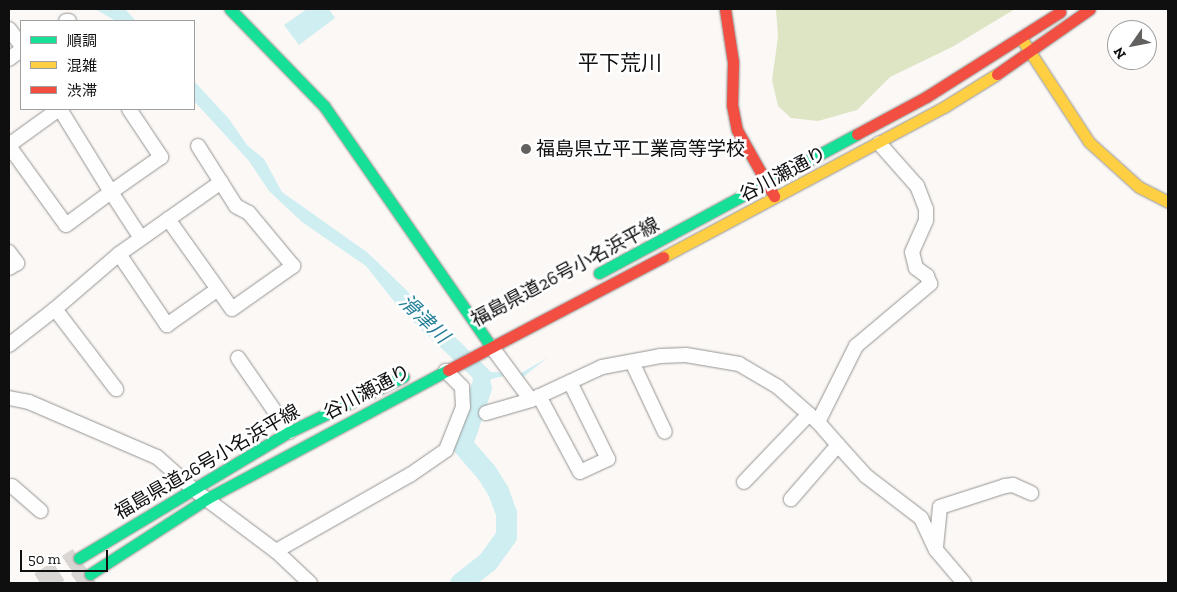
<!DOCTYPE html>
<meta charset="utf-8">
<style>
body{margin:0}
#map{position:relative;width:1177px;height:592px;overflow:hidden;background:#fbf8f5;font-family:"Zilla Slab","Noto Sans JP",serif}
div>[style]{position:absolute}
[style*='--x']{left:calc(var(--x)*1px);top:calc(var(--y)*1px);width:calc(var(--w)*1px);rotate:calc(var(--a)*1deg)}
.forest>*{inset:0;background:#dde5c5}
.water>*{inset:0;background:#ceeef2}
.river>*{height:21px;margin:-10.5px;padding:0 10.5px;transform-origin:10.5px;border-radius:10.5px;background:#ceeef2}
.primary-tunnel>*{height:22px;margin-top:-11px;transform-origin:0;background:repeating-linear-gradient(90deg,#d8d5d2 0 22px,transparent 0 33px)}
.roads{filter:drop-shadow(0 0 1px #959493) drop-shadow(0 0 1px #959493)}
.street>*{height:14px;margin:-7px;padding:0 7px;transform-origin:7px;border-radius:7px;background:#fefefe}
.fast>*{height:11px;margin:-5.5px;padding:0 5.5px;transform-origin:5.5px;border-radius:5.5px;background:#16e098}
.slow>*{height:11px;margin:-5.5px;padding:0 5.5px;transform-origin:5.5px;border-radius:5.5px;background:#ffcf43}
.jam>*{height:11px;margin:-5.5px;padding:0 5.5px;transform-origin:5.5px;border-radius:5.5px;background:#f24e42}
.dots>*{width:14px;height:14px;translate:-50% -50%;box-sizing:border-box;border:2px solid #fff;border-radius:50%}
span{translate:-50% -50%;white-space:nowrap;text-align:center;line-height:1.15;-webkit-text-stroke:5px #fff;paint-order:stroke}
.poi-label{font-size:19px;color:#0f0f0f}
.left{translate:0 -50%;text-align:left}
.street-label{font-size:19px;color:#0f0f0f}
.water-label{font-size:20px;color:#227e97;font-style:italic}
.quarter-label{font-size:21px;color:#0f0f0f}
.frame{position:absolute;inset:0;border:10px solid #0f0f0f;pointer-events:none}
.legend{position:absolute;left:20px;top:20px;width:175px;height:90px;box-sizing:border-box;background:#fff;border:1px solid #9f9f9f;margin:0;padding:6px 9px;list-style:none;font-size:15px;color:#0f0f0f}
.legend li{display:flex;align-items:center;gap:10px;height:25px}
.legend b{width:25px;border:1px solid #9f9f9f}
.north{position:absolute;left:1107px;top:20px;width:50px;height:50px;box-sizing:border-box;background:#fff;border:1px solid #9f9f9f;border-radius:50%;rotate:237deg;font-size:14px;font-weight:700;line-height:20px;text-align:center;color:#0f0f0f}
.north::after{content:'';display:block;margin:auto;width:18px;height:22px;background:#626160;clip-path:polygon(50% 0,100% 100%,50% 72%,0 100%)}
.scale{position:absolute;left:20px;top:550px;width:88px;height:22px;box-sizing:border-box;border:2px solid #0f0f0f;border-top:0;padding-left:6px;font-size:15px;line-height:18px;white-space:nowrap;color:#0f0f0f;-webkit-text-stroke:4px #fff;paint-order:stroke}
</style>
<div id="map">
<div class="forest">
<i style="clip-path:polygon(776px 9px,1015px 9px,952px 47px,890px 77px,857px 110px,818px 121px,791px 118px,778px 106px,772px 80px,778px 37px)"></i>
</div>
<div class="water">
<i style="clip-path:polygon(95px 9px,125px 9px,136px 21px,116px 21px)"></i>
<i style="clip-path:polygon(307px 9px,329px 9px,335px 18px,299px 45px,284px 25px)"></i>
<i style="clip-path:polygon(194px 81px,229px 119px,247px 145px,264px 159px,282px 192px,368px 253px,491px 372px,521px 373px,547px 358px,523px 377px,509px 375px,491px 379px,478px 415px,466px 412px,474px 384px,472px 377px,401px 310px,366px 266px,302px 222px,269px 191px,249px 161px,194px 101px)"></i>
</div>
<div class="river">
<i style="--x:460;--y:583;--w:34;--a:-38"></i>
<i style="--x:487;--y:562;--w:32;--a:-54"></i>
<i style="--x:506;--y:536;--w:23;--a:-90"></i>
<i style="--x:506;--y:513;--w:23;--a:-110"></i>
<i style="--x:498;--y:491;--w:22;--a:-122"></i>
<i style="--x:486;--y:472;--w:37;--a:-131"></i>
<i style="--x:462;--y:444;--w:60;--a:-71.6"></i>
</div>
<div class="primary-tunnel">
<i style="--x:40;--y:583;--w:46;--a:-32.7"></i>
<i style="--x:77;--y:583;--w:16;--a:-35"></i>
</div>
<div class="roads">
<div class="street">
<i style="--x:66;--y:21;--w:3;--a:0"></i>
<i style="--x:9;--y:29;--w:20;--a:53"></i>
<i style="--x:9;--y:59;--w:15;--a:-37"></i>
<i style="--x:129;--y:109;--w:58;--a:56.3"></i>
<i style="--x:161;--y:157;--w:61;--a:145"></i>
<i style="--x:111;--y:192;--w:55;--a:56.9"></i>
<i style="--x:9;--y:145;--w:62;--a:-35.8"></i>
<i style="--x:9;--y:146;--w:97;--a:54.2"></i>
<i style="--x:66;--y:225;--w:56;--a:-36.3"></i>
<i style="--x:111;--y:192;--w:97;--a:-121.6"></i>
<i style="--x:168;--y:219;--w:110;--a:54.6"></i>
<i style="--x:232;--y:309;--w:75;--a:-35.2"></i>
<i style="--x:293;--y:266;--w:69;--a:-129.7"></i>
<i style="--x:249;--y:213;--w:15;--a:-152"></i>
<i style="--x:236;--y:206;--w:71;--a:-122.3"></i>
<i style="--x:9;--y:252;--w:14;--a:54"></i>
<i style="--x:17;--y:263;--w:9;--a:148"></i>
<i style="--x:119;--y:254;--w:86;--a:55.9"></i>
<i style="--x:167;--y:325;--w:62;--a:-35.2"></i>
<i style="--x:55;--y:309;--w:84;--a:-40.7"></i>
<i style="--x:119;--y:254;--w:125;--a:-35.2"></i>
<i style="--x:9;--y:345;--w:58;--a:-38"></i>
<i style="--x:55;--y:309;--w:101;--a:52.7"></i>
<i style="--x:491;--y:346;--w:67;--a:53.5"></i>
<i style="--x:531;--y:400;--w:78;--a:-24.9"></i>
<i style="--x:602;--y:367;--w:59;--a:-10.7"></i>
<i style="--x:660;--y:356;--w:26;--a:-2"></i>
<i style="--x:686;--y:355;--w:54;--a:9.6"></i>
<i style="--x:739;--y:364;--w:45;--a:30.5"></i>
<i style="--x:778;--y:387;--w:53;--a:41.2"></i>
<i style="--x:818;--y:422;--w:30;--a:49"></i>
<i style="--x:838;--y:445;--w:72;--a:131"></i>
<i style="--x:238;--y:358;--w:90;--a:55.4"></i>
<i style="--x:632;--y:362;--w:77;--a:64.8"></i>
<i style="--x:539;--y:396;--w:86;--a:61.7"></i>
<i style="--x:580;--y:472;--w:31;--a:-25"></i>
<i style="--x:608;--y:459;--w:86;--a:-116.3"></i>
<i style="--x:9;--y:398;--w:20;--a:11"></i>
<i style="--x:29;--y:402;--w:139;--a:23.3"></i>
<i style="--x:157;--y:457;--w:48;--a:41.6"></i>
<i style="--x:193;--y:489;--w:104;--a:36.8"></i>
<i style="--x:276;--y:551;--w:47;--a:43.3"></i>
<i style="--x:486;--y:413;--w:47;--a:-16.1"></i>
<i style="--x:818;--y:422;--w:85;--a:-63.4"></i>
<i style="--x:856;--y:346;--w:97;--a:-40"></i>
<i style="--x:930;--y:284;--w:9;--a:-111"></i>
<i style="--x:927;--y:276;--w:14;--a:-144"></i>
<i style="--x:916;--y:268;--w:16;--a:-104"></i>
<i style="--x:912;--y:252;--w:35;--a:-66"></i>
<i style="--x:926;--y:220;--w:11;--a:-90"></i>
<i style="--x:926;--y:209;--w:25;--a:-111"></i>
<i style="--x:917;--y:186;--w:57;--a:-131.5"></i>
<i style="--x:838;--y:445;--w:42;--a:47.9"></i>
<i style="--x:866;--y:476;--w:69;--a:37.4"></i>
<i style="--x:921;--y:518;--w:35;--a:65"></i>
<i style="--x:936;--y:550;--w:43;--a:49.7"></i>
<i style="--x:744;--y:482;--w:94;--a:-46.3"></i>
<i style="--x:12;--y:486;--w:38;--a:41"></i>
<i style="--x:936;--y:547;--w:40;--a:-84.3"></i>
<i style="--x:940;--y:507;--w:68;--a:-17.9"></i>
<i style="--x:1005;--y:486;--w:8;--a:-7"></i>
<i style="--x:1013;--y:485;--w:20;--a:24"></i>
<i style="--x:276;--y:551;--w:154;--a:-29.6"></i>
<i style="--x:410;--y:475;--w:44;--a:-34.8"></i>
<i style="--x:446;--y:450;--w:46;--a:-68.4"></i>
<i style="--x:463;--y:407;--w:20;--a:-93"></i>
<i style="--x:462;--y:387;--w:23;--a:-135"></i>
</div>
<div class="fast">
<i style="--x:230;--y:9;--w:135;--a:45.9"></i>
<i style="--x:324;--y:106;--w:292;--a:55.2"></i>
<i style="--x:599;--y:273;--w:293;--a:-28.3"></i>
<i style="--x:79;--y:558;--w:245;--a:-31"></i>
<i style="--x:289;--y:432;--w:127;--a:-25.8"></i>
<i style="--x:90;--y:574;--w:140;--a:-32.8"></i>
<i style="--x:208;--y:498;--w:272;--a:-28.1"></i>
</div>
<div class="slow">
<i style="--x:1021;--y:38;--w:124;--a:56.8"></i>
<i style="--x:1089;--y:142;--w:67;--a:42"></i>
<i style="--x:1139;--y:187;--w:33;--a:27"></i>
<i style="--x:663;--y:257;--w:319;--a:-28.1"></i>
<i style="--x:944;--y:107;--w:62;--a:-31.9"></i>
</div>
<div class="jam">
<i style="--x:725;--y:9;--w:54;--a:81.4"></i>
<i style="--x:733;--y:62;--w:43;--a:91.3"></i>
<i style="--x:732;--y:105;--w:25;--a:79"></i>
<i style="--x:737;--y:130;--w:76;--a:60.7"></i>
<i style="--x:997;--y:74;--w:113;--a:-35"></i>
<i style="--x:857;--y:134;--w:78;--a:-28.2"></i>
<i style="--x:926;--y:97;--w:159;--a:-32.4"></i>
<i style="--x:448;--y:370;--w:243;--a:-27.7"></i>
</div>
</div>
<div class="dots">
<i style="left:526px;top:149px;background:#626160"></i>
</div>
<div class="poi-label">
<span class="left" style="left:536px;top:149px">福島県立平工業高等学校</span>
</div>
<div class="street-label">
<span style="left:783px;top:174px;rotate:-28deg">谷川瀬通り</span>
<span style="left:565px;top:272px;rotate:-28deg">福島県道26号小名浜平線</span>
<span style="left:367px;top:392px;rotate:-28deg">谷川瀬通り</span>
<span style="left:207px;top:462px;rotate:-30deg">福島県道26号小名浜平線</span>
</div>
<div class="water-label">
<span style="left:424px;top:319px;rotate:44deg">滑津川</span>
</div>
<div class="quarter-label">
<span style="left:620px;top:63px">平下荒川</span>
</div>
<div class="frame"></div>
<ul class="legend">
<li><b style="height:6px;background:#16e098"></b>順調</li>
<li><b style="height:6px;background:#ffcf43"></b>混雑</li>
<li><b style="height:6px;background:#f24e42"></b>渋滞</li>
</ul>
<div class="north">N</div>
<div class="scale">50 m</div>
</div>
